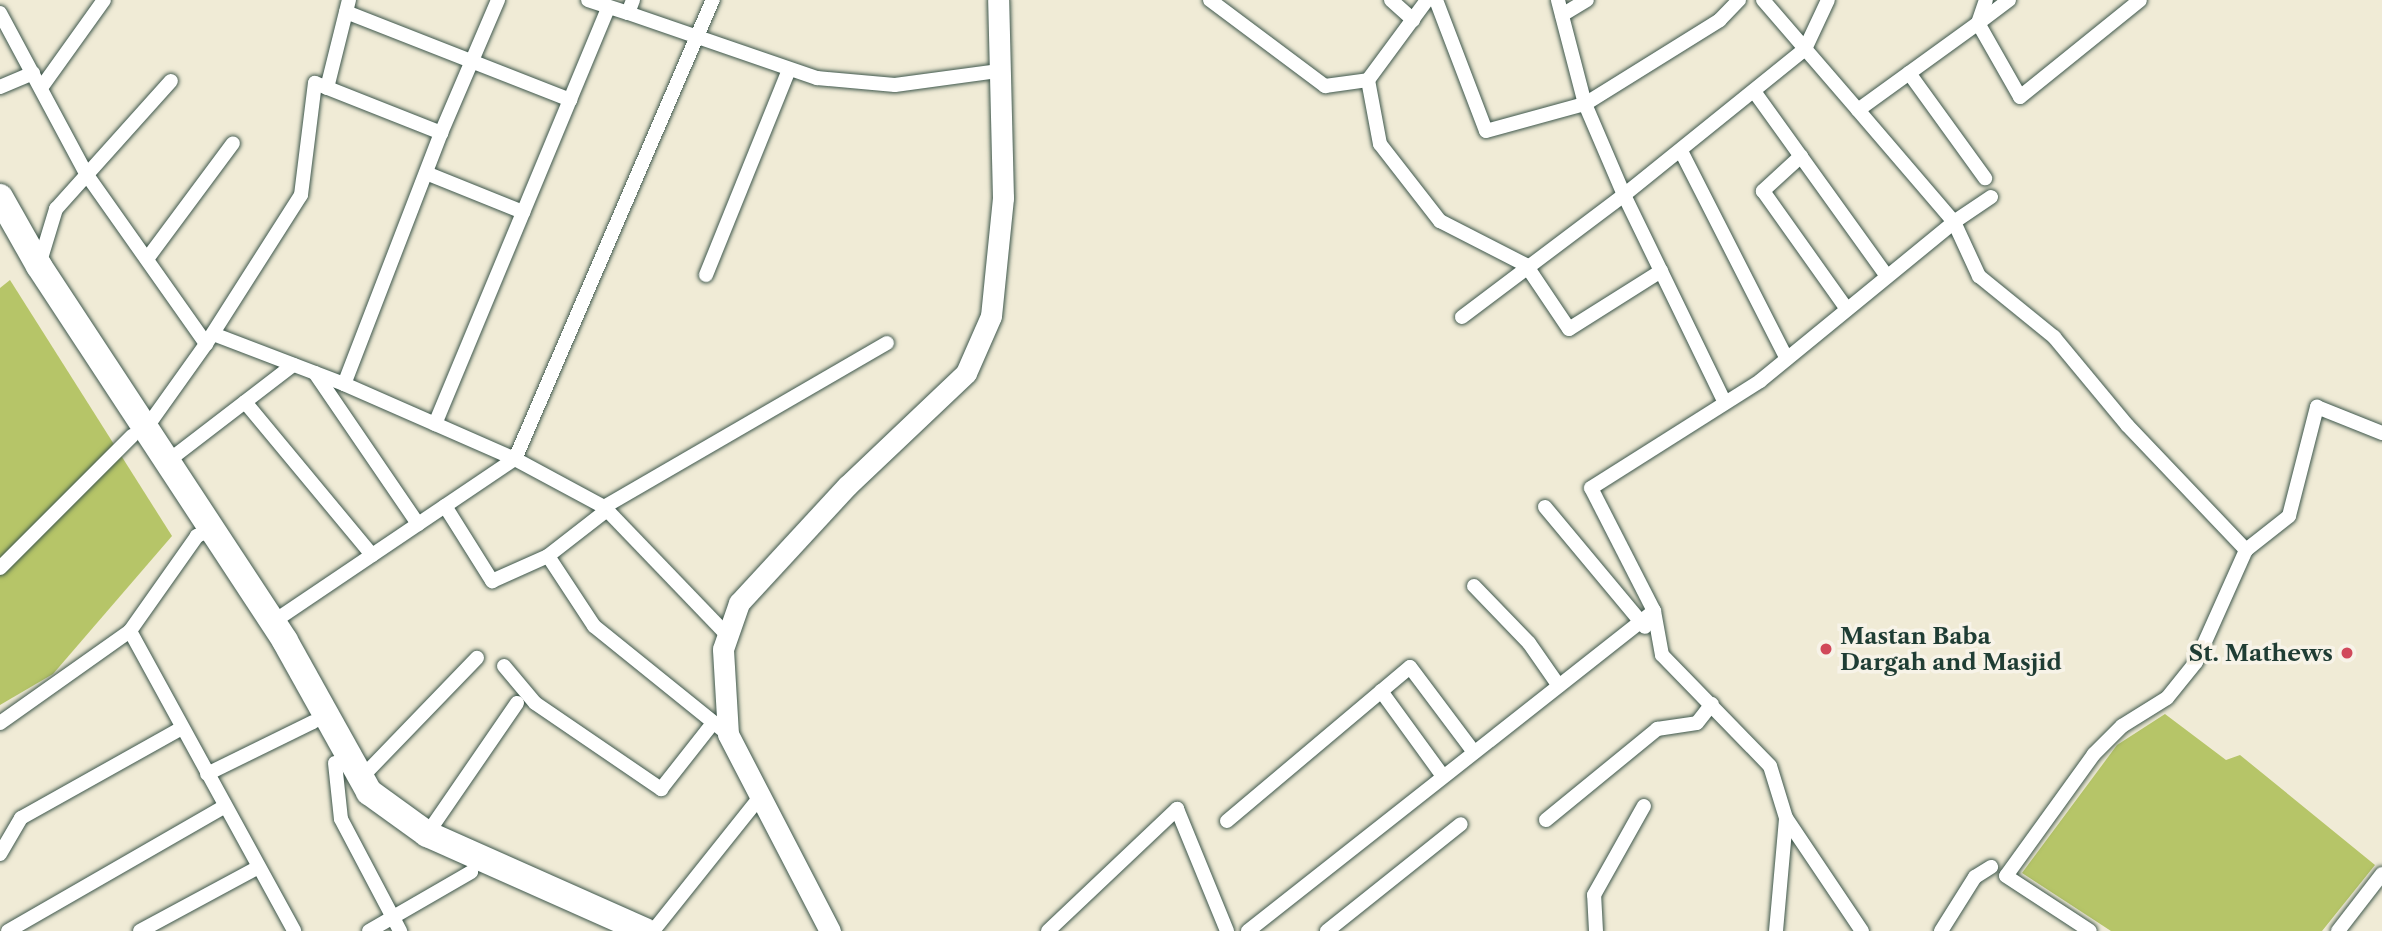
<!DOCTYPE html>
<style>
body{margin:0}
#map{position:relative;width:2382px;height:931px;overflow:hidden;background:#f0ebd6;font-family:"Libre Caslon Text",serif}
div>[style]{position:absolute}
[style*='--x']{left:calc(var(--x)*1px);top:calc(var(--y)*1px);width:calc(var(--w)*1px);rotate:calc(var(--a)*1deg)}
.green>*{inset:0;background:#b6c568}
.roads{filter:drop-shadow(0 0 2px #3e574c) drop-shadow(0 0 2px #3e574c)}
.street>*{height:14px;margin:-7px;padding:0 7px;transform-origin:7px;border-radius:7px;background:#fff}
.secondary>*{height:21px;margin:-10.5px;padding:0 10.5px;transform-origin:10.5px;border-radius:10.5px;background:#fff}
.highway>*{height:26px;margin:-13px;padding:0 13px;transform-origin:13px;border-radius:13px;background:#fff}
.dots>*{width:19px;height:19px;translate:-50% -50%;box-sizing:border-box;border:4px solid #f7f3e8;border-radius:50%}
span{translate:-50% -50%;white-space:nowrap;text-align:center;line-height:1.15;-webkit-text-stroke:7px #f7f3e8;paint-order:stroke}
.poi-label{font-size:23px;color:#1f3d34;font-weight:700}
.left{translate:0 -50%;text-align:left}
.right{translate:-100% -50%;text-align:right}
</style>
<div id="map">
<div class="green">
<i style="clip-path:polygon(10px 280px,172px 536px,53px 674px,0 705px,0 288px)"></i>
<i style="clip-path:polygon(2165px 714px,2226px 760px,2240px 755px,2375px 865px,2322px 931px,2111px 931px,2022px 873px,2117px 745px)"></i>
</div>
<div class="roads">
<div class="street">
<i style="--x:588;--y:0;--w:42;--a:18"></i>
<i style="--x:633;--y:0;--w:14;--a:111"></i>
<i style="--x:628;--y:13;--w:200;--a:19"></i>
<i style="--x:817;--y:78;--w:78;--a:5.1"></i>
<i style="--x:895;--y:85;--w:105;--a:-7.7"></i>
<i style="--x:1210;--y:0;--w:144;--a:36.8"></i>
<i style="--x:1325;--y:86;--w:43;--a:-7.9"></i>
<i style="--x:1368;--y:80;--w:99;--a:-53.6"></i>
<i style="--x:1391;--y:0;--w:30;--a:42"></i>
<i style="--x:1436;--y:0;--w:140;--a:69.1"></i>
<i style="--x:1486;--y:131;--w:103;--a:-15.3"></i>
<i style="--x:1585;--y:104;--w:107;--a:-104.6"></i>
<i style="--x:1739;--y:0;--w:28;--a:134"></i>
<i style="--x:1720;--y:20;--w:159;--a:148.1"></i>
<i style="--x:1585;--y:104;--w:99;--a:66.8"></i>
<i style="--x:1624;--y:195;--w:233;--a:-38.9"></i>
<i style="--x:1805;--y:49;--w:54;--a:-64.9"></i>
<i style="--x:1763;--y:0;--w:145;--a:49.2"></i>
<i style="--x:2009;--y:0;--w:39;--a:143"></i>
<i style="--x:1978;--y:23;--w:85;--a:60.4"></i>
<i style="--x:2020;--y:97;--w:154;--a:-38.9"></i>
<i style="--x:346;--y:12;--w:241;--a:21.4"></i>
<i style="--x:0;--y:13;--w:184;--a:61.8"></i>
<i style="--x:87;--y:175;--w:207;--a:54.8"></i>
<i style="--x:206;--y:344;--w:103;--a:125.5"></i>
<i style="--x:1562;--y:15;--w:29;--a:-31"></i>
<i style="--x:1909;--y:73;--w:130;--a:54.1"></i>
<i style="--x:1368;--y:80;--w:65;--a:79.4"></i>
<i style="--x:1380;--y:144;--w:98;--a:52.1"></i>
<i style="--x:1440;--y:221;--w:97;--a:27.1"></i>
<i style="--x:1526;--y:265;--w:77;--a:56.1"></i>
<i style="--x:1569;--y:329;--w:109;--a:-32.2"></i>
<i style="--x:0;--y:87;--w:36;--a:-23"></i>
<i style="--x:41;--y:88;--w:108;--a:-54.4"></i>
<i style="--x:327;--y:88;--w:91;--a:-76"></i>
<i style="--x:1756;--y:94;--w:224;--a:54.3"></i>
<i style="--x:441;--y:133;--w:145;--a:-66.8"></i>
<i style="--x:1682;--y:153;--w:231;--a:63"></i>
<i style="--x:1801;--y:156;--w:52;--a:137.4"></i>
<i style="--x:1763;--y:191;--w:145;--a:54.6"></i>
<i style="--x:426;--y:173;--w:105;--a:21.9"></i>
<i style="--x:1991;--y:197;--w:45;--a:146"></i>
<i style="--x:1954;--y:222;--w:60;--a:65.2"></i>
<i style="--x:1979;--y:276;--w:97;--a:39.1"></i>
<i style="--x:2054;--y:337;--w:114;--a:50.3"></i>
<i style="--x:2127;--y:425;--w:173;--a:46.4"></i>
<i style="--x:2246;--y:550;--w:123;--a:114.1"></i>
<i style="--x:2196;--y:662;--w:46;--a:128.9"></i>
<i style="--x:2167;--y:698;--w:53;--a:148.1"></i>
<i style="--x:2122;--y:726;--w:40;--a:135"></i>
<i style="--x:2094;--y:754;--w:150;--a:125.8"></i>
<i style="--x:2006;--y:876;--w:100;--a:33.2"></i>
<i style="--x:147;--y:259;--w:144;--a:-53.4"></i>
<i style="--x:39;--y:265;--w:59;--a:-73.1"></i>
<i style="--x:56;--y:209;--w:172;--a:-48.1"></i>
<i style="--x:706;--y:275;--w:221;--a:-68"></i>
<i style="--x:1462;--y:317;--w:203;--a:-37"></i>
<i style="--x:1624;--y:195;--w:231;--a:64.1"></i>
<i style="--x:206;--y:344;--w:177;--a:-57.5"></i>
<i style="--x:301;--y:195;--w:113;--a:-82.9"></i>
<i style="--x:315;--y:83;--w:136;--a:21.6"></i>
<i style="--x:441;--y:133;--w:269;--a:111.1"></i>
<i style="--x:344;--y:384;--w:140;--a:-159.1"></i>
<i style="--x:315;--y:373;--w:183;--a:55.7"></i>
<i style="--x:344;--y:384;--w:187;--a:23.7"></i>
<i style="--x:515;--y:459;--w:101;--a:28.3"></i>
<i style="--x:604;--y:507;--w:179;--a:46.1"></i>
<i style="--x:245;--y:402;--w:199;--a:50.3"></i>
<i style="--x:435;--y:424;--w:451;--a:-67.4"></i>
<i style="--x:168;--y:461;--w:158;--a:-37.5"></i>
<i style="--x:445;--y:506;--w:89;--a:57.9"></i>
<i style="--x:492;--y:581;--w:61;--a:-24.1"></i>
<i style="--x:604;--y:507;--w:327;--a:-30.1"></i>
<i style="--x:1545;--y:507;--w:156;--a:50.2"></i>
<i style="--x:607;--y:510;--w:75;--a:142.1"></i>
<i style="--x:548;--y:556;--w:84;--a:56.7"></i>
<i style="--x:594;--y:626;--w:172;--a:38.9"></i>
<i style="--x:212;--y:529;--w:17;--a:155"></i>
<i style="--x:197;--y:536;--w:116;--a:125.2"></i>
<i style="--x:130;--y:631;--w:342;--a:61.3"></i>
<i style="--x:2246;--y:550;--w:55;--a:-38.3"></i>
<i style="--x:2289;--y:516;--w:113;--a:-75.6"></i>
<i style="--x:2317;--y:407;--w:70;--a:21.8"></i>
<i style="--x:0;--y:568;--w:187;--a:-45"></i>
<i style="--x:1474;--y:586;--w:79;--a:46"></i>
<i style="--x:1529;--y:643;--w:52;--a:55.1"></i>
<i style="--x:273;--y:622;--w:292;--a:-34"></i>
<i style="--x:515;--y:459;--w:500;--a:-66.7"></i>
<i style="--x:504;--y:666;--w:48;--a:50"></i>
<i style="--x:535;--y:703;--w:153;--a:34.3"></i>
<i style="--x:661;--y:789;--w:84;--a:-51.8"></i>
<i style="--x:1381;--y:691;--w:104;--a:54"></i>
<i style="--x:0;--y:723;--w:159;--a:-35.3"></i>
<i style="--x:335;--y:763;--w:56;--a:83.9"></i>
<i style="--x:341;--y:819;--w:127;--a:62.2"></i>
<i style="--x:207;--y:774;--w:118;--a:-26.1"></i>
<i style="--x:361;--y:778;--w:167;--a:-46"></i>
<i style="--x:1786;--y:818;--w:136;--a:56.1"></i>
<i style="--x:1546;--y:820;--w:144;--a:-39.3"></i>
<i style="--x:1657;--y:729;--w:40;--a:-8.5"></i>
<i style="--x:1697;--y:723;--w:24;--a:-52"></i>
<i style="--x:1227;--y:821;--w:239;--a:-40.1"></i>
<i style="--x:1410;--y:667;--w:105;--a:53.1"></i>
<i style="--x:427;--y:834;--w:159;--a:-55.5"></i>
<i style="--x:0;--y:854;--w:42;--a:-59.7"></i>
<i style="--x:21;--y:818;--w:184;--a:-29.2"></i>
<i style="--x:8;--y:931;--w:249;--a:-29.9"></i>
<i style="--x:140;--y:931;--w:133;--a:-28.3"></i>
<i style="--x:369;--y:931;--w:118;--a:-30"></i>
<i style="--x:653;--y:931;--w:171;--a:-51.4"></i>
<i style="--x:1048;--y:931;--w:178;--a:-43.4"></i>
<i style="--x:1177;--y:809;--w:132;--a:67.7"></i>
<i style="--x:1248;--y:931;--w:517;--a:-38.24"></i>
<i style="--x:1327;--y:931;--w:171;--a:-38.6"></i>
<i style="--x:1596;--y:931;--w:36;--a:-93"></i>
<i style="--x:1594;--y:895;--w:102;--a:-60.7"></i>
<i style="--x:1776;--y:931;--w:113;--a:-84.9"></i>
<i style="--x:1786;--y:818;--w:54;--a:-107.1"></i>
<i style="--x:1770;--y:766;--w:155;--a:-134.2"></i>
<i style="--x:1662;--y:655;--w:45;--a:-100.3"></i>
<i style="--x:1654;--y:611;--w:138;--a:-117.1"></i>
<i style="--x:1591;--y:488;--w:200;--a:-32.3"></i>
<i style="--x:1760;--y:381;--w:251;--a:-39.3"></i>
<i style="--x:1954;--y:222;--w:148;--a:-130.6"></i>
<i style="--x:1858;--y:110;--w:148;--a:-35.9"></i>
<i style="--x:1978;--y:23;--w:24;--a:-71"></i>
<i style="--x:1941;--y:931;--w:64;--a:-57.8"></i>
<i style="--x:1975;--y:877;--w:19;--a:-32"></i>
<i style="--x:2338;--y:931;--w:72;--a:-52.3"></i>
</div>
<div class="secondary">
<i style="--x:830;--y:931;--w:222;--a:-117.4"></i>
<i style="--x:728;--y:734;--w:85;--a:-93.4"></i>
<i style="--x:723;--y:649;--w:49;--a:-70.8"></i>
<i style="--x:739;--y:603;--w:159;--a:-47.3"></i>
<i style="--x:847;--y:486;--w:164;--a:-43.5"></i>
<i style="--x:966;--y:373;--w:62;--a:-66.3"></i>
<i style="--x:991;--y:316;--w:119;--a:-84.2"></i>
<i style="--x:1003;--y:198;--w:198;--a:-91.4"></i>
</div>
<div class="highway">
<i style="--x:0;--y:197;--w:79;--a:60.5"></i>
<i style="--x:39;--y:266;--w:448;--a:56.7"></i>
<i style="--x:285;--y:641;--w:173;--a:60.9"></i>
<i style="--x:369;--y:792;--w:72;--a:35.9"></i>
<i style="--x:427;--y:834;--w:239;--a:24"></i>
</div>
</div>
<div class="dots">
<i style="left:1826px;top:649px;background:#d1495b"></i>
<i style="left:2347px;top:653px;background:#d1495b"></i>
</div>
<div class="poi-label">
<span class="left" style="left:1840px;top:649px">Mastan Baba<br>Dargah and Masjid</span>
<span class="right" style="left:2333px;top:653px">St. Mathews</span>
</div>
</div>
